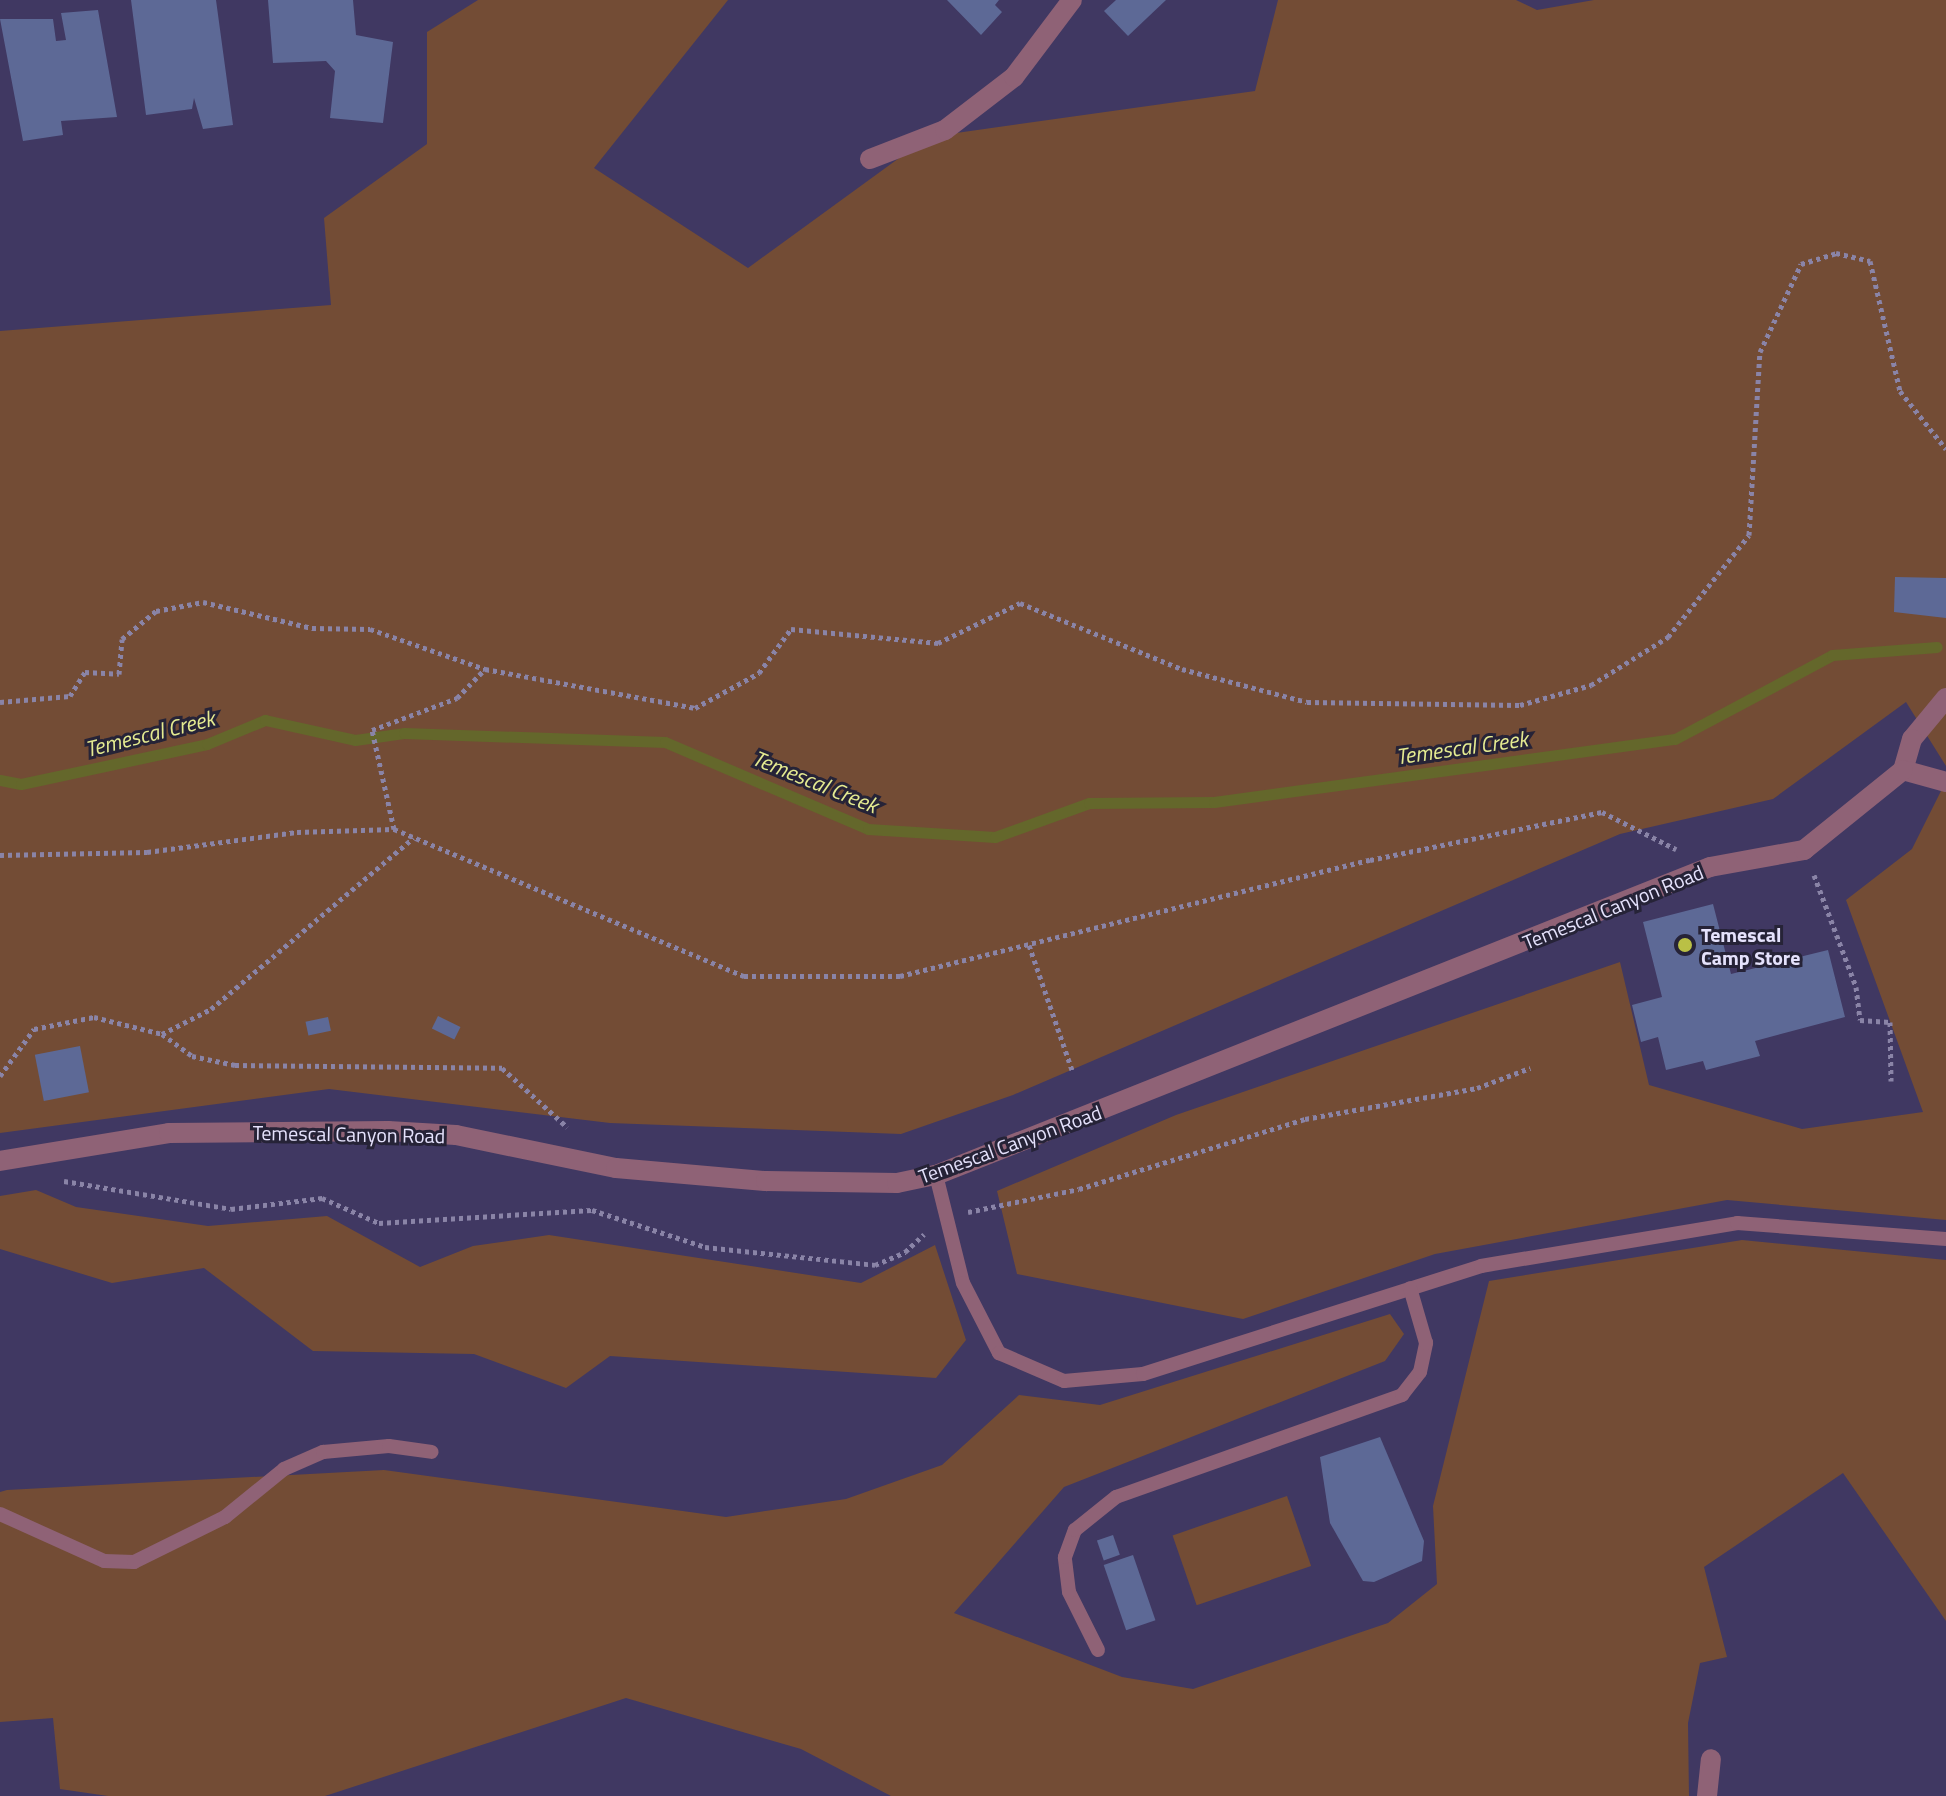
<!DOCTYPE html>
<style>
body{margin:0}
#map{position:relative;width:1946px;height:1796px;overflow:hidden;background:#403862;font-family:"Titillium Web",sans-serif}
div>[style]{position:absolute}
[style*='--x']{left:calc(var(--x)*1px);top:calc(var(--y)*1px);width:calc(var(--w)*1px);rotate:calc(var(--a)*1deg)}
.green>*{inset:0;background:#734c35;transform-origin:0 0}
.stream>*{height:11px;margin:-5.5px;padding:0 5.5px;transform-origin:5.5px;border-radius:5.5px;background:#64672b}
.building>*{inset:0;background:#5d6996;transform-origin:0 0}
.path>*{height:5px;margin-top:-2.5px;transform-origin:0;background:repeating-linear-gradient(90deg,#8a84a7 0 4px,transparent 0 8px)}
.lane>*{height:14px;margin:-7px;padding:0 7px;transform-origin:7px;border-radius:7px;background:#8f6276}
.street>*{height:20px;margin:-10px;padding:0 10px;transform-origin:10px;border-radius:10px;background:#8f6276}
.dots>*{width:22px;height:22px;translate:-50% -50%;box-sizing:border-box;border:4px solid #262337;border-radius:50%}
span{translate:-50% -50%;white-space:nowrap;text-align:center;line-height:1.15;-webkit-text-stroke:6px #262337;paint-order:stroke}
.street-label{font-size:20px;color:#e5e2fc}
.poi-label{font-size:20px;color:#e5e2fc;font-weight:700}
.left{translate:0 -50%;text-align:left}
.water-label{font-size:22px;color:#e5eb91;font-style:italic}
</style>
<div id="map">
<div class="green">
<i style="clip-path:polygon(478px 0,728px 0,594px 168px,748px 268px,928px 137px,1255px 91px,1278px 0,1516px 0,1537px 10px,1594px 0,1946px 0,1946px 766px,1906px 702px,1773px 799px,1620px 834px,1013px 1095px,901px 1134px,610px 1123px,329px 1089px,0 1133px,0 331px,331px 305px,324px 218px,427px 144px,427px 32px)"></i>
<i style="clip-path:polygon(1946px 781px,1946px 1220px,1727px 1200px,1435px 1254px,1243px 1319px,1017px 1274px,997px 1191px,1176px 1115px,1620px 962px,1649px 1085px,1802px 1129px,1923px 1112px,1846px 900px,1912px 849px)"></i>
<i style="clip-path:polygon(36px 1190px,76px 1207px,208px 1226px,327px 1216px,420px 1267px,473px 1246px,549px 1235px,861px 1283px,935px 1245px,966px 1340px,936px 1378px,610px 1356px,566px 1388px,474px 1354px,313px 1351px,204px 1268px,112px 1283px,0 1249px,0 1196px)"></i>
<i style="clip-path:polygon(1742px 1240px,1946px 1260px,1946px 1621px,1843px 1473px,1704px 1567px,1727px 1657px,1700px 1663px,1688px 1723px,1689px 1796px,891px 1796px,801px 1749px,626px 1698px,325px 1796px,108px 1796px,60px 1789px,53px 1718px,0 1722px,0 1492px,7px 1490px,384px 1470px,726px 1517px,846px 1499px,942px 1465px,1019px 1395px,1100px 1405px,1390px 1314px,1404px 1334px,1385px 1361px,1064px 1487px,954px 1613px,1122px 1677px,1193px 1689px,1388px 1623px,1437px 1584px,1433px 1506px,1489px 1281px)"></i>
<i style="left:1287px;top:1496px;width:74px;height:121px;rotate:71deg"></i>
</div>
<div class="stream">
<i style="--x:0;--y:780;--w:21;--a:11"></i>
<i style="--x:21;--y:784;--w:190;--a:-12.1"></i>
<i style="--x:207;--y:744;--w:63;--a:-22.5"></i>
<i style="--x:265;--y:720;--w:92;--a:12.5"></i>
<i style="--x:355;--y:740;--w:49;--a:-8.1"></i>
<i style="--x:404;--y:733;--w:261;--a:2"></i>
<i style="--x:665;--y:742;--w:221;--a:23.2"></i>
<i style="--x:868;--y:829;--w:127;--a:3.6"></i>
<i style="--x:995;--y:837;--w:100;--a:-19.9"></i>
<i style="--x:1089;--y:803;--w:125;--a:-0.5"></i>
<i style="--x:1214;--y:802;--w:465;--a:-7.8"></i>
<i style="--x:1675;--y:739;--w:178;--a:-28.1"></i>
<i style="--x:1832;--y:655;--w:105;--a:-4.4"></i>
</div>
<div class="building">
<i style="clip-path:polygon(131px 0,216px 0,233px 125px,203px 129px,194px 98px,192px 109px,146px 115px)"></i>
<i style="clip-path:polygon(268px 0,353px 0,356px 35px,393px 42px,383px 123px,330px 118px,335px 71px,326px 61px,273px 63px)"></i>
<i style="clip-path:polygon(947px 0,999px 0,995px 5px,1002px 12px,981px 35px)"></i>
<i style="clip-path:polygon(1116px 0,1166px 0,1128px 36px,1104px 11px)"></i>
<i style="clip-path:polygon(98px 10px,117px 117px,61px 121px,63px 135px,23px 141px,0 19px,53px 19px,56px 41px,66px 40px,61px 13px)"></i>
<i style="clip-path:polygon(1895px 577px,1946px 578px,1946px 618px,1894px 612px)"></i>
<i style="clip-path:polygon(1713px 904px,1731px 974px,1828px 950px,1845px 1017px,1755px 1041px,1760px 1056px,1706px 1070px,1703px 1061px,1666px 1070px,1658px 1037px,1641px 1042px,1632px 1005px,1662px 997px,1643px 922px)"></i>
<i style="left:438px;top:1016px;width:25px;height:14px;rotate:26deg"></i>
<i style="left:328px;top:1017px;width:14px;height:23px;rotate:78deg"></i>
<i style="left:80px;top:1046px;width:47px;height:46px;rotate:79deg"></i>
<i style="clip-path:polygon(1380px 1437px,1424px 1541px,1422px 1561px,1374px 1582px,1363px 1581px,1330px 1523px,1320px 1457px)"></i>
<i style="left:1113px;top:1535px;width:21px;height:17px;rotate:71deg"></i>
<i style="left:1133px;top:1555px;width:69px;height:31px;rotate:71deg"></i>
</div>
<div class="path">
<i style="--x:0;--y:702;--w:70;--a:-4.9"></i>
<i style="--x:70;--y:696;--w:28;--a:-58"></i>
<i style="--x:85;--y:672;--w:34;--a:3"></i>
<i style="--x:119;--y:674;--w:35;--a:-85"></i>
<i style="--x:122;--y:639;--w:44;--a:-39.5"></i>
<i style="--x:156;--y:611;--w:48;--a:-10.8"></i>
<i style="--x:203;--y:602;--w:112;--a:13.4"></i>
<i style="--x:312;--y:628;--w:58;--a:1"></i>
<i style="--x:370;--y:629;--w:122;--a:19.2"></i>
<i style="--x:485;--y:669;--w:214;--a:10.5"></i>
<i style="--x:695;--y:708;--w:73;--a:-28.7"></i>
<i style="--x:759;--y:673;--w:54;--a:-54"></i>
<i style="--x:791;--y:629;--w:148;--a:5.4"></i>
<i style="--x:938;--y:643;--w:91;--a:-26"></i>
<i style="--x:1020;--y:603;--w:175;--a:22.2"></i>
<i style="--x:1182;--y:669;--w:129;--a:14.8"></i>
<i style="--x:1307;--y:702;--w:213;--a:0.8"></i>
<i style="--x:1520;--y:705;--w:74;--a:-15.7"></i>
<i style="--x:1591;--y:685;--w:91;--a:-31.9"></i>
<i style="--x:1668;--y:637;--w:130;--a:-51.5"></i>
<i style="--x:1749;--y:535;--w:183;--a:-86.6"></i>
<i style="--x:1760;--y:352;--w:97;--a:-65"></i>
<i style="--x:1801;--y:264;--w:37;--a:-17"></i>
<i style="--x:1836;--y:253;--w:35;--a:13"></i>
<i style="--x:1870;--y:261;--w:133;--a:77"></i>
<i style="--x:1900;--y:391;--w:74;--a:51.6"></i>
<i style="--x:394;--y:829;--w:101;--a:-102.5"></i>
<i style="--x:372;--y:730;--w:91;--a:-20.6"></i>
<i style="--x:457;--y:698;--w:40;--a:-46"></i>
<i style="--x:0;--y:855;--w:147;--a:-1.2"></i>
<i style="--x:147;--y:852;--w:151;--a:-7.6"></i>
<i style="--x:297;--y:832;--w:97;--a:-1.8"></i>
<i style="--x:394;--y:829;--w:380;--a:22.8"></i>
<i style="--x:744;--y:976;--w:156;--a:0"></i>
<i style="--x:900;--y:976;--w:484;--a:-13.9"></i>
<i style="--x:1370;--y:860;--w:237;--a:-11.7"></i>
<i style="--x:1602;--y:812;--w:83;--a:26.6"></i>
<i style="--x:1814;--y:875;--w:120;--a:69.4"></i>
<i style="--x:1856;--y:987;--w:33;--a:83"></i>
<i style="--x:1860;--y:1020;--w:30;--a:4"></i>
<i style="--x:1890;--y:1022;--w:59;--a:89"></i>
<i style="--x:1029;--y:945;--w:132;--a:71"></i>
<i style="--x:162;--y:1034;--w:55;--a:-27"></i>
<i style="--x:211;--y:1009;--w:265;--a:-40.2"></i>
<i style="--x:0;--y:1076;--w:58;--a:-54.1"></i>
<i style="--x:34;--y:1029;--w:61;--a:-11.3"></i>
<i style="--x:94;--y:1017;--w:70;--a:14"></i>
<i style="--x:162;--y:1034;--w:37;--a:36"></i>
<i style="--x:192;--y:1056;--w:44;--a:11.8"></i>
<i style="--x:235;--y:1065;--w:267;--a:0.6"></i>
<i style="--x:502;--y:1068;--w:88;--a:42.2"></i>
<i style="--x:64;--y:1181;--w:169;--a:9.5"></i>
<i style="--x:231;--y:1209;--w:92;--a:-6.9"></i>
<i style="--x:322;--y:1198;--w:62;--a:23.7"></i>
<i style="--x:379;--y:1223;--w:213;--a:-3.5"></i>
<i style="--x:592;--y:1210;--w:119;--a:18.1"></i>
<i style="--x:705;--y:1247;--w:171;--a:6"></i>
<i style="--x:875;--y:1265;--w:33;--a:-23"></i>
<i style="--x:905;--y:1252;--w:26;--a:-43"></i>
<i style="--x:968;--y:1212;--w:113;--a:-11.7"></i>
<i style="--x:1079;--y:1189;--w:237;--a:-17.2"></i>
<i style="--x:1305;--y:1119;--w:175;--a:-10.2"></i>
<i style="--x:1477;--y:1088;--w:57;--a:-20.7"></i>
</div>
<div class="lane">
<i style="--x:936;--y:1175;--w:111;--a:76"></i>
<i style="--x:963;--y:1283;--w:79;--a:62.8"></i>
<i style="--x:999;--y:1353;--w:71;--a:23.3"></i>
<i style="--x:1064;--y:1381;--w:79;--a:-5.1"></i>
<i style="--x:1143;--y:1374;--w:355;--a:-17.7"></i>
<i style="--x:1481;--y:1266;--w:260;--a:-9.5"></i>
<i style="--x:1737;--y:1223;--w:210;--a:4.4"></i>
<i style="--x:0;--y:1514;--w:114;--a:24.3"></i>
<i style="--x:104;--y:1561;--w:30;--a:2"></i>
<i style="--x:134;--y:1562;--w:102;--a:-26.3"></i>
<i style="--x:225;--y:1517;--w:76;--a:-39.1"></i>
<i style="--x:284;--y:1469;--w:43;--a:-23.6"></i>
<i style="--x:323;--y:1452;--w:66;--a:-5.2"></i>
<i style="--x:389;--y:1446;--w:43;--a:7.9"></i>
<i style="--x:1098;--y:1650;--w:65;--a:-116.6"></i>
<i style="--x:1069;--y:1592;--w:35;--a:-97"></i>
<i style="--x:1065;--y:1557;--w:29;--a:-70"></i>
<i style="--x:1075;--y:1530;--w:53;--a:-38.8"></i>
<i style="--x:1116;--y:1497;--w:304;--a:-19.6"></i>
<i style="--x:1402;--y:1395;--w:29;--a:-52"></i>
<i style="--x:1420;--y:1372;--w:30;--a:-78"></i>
<i style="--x:1426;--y:1343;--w:57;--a:-106.2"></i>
</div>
<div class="street">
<i style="--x:870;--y:159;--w:80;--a:-21.1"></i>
<i style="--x:945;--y:130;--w:87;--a:-37.5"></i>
<i style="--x:1014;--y:77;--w:96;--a:-53"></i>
<i style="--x:1946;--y:698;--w:53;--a:129.7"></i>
<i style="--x:1912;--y:739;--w:32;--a:106"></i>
<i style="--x:1903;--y:770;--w:45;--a:15.6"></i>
<i style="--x:0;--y:1161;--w:171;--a:-9.4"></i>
<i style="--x:169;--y:1133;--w:219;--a:-0.5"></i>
<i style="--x:388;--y:1131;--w:68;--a:3.4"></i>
<i style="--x:456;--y:1135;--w:163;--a:11.7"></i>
<i style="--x:616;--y:1168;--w:151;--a:5"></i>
<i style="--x:766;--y:1181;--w:131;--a:0.9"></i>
<i style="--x:897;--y:1183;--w:40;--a:-12"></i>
<i style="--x:936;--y:1175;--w:833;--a:-21.7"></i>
<i style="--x:1710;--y:867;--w:96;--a:-10.3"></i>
<i style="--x:1804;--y:850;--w:127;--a:-38.9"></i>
<i style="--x:1707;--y:1796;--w:37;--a:-84"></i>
</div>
<div class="dots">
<i style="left:1685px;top:945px;background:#bac045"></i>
</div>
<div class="street-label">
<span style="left:1613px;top:907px;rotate:-22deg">Temescal Canyon Road</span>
<span style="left:349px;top:1134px;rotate:1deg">Temescal Canyon Road</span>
<span style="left:1010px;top:1144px;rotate:-20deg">Temescal Canyon Road</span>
</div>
<div class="poi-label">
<span class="left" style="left:1701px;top:946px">Temescal<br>Camp Store</span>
</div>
<div class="water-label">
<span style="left:150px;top:734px;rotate:-14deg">Temescal Creek</span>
<span style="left:1462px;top:748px;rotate:-8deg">Temescal Creek</span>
<span style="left:815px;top:782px;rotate:22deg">Temescal Creek</span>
</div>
</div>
